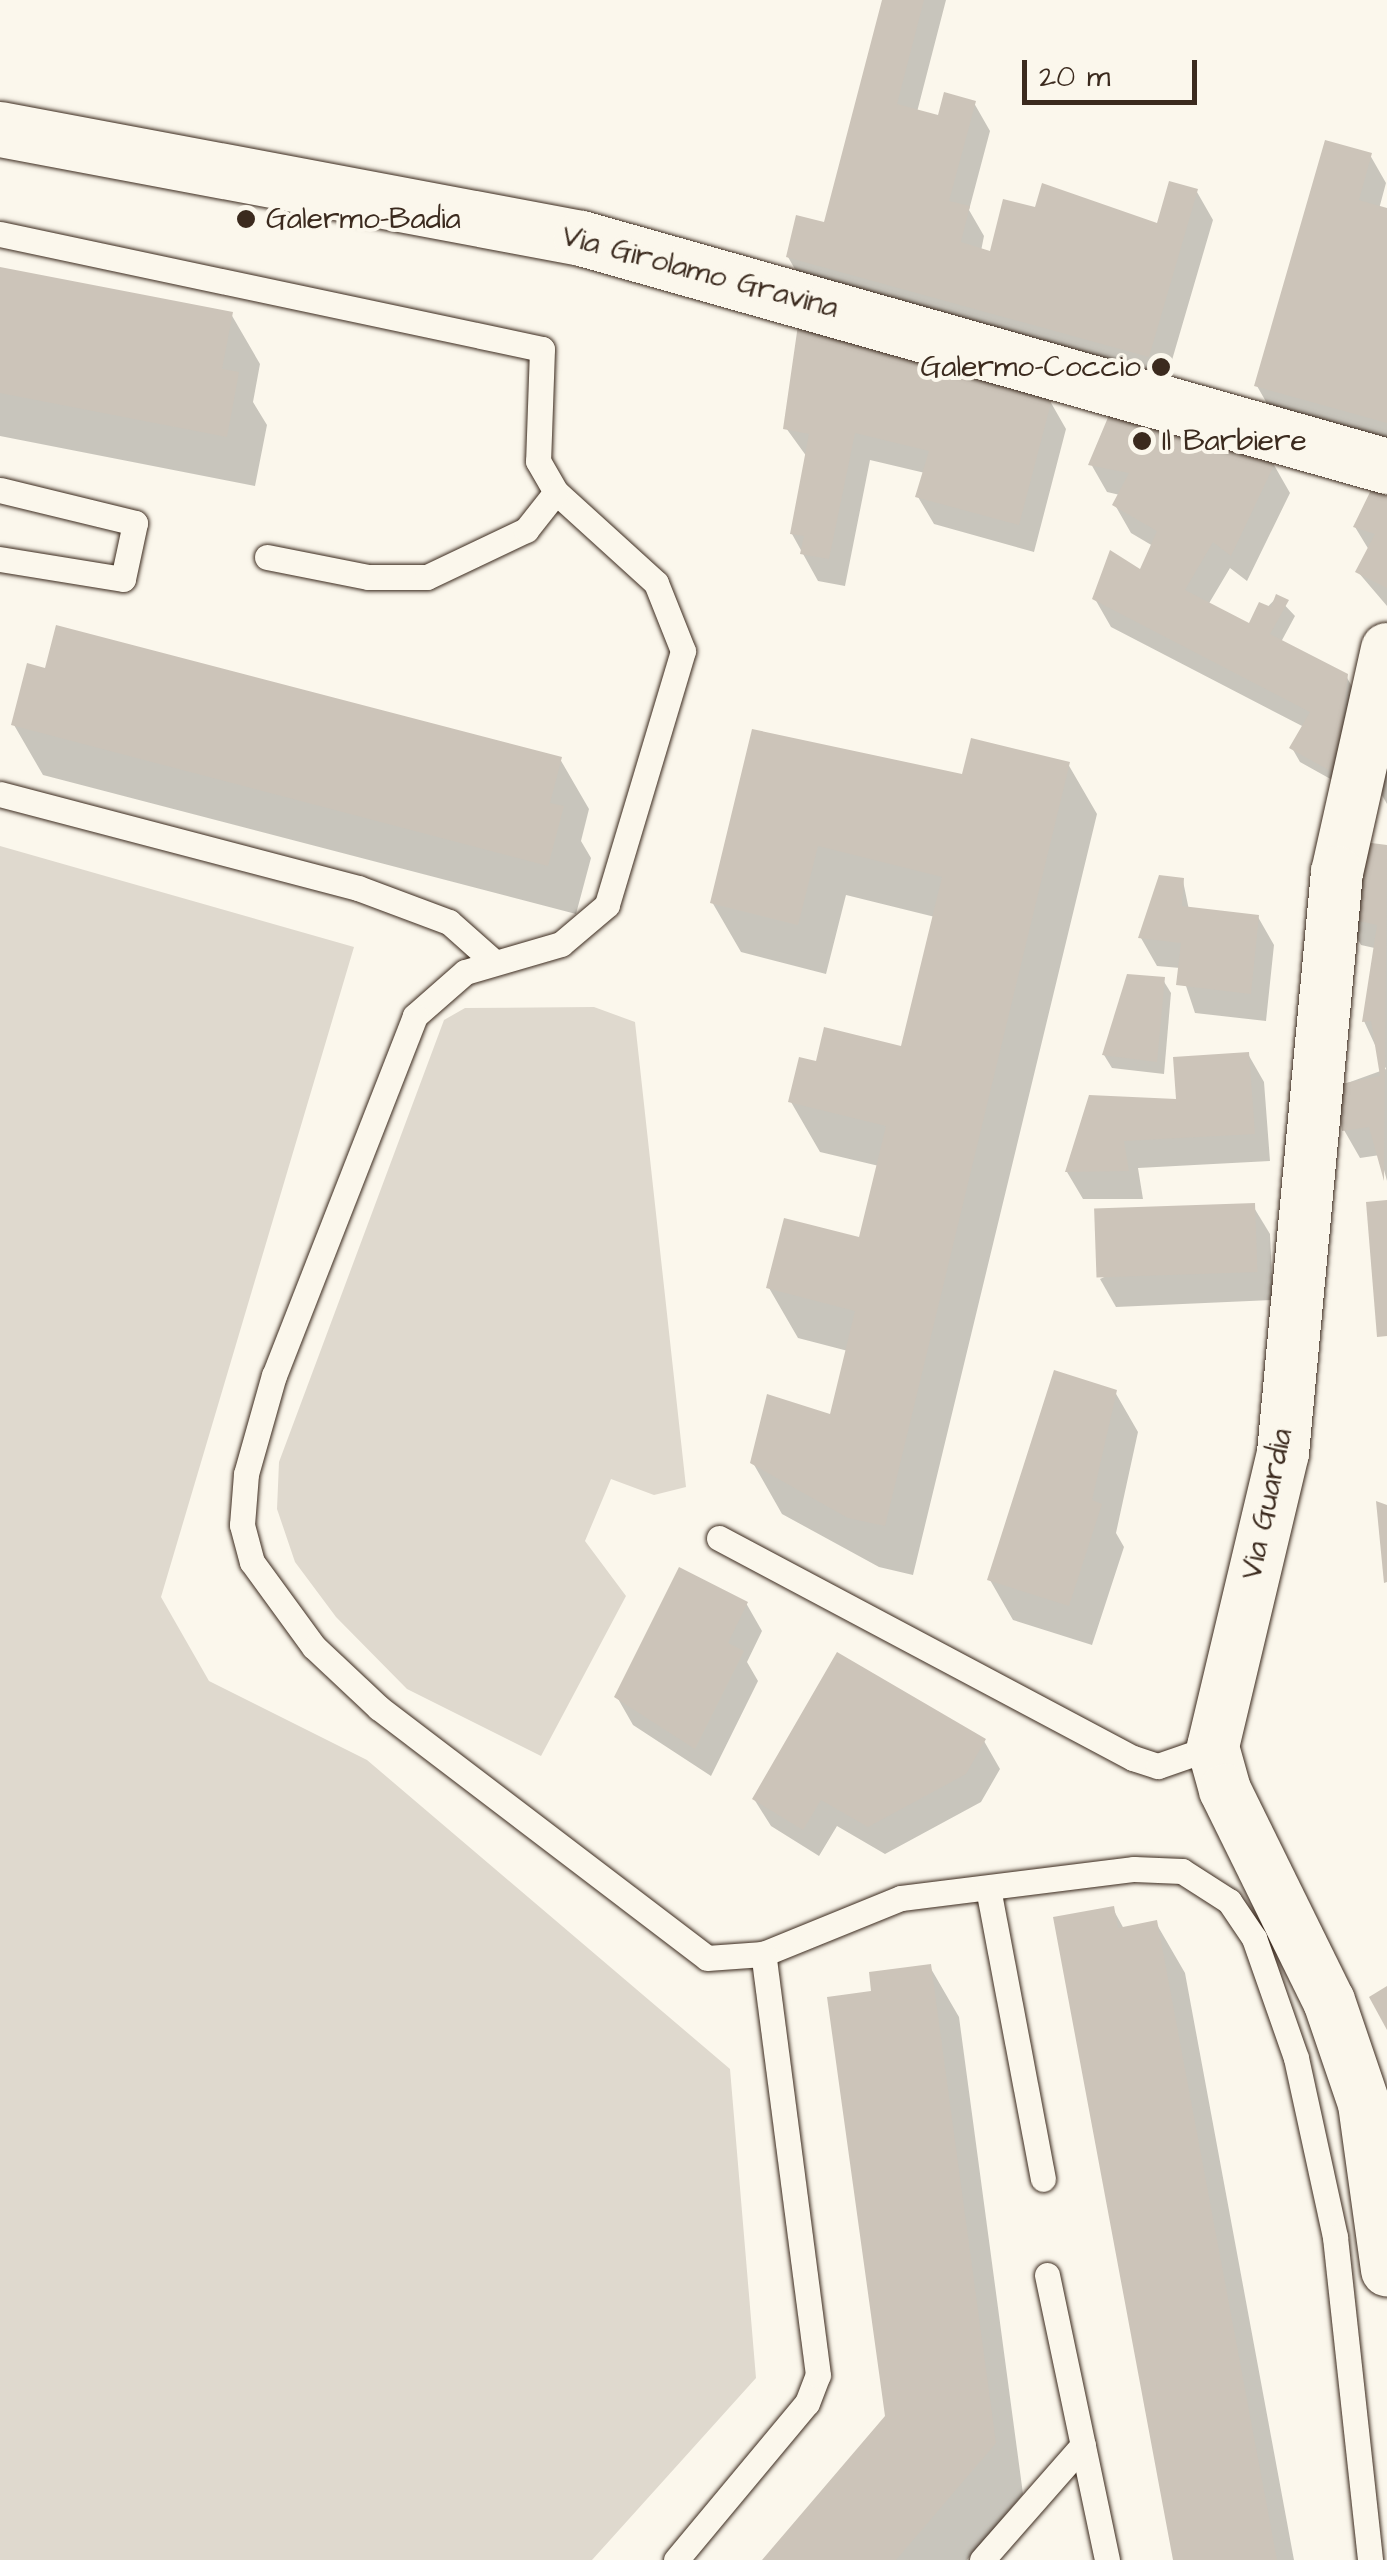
<!DOCTYPE html>
<style>
body{margin:0}
#map{position:relative;width:1387px;height:2560px;overflow:hidden;background:#fbf7ec;font-family:"Architects Daughter",sans-serif}
div>[style]{position:absolute}
[style*='--x']{left:calc(var(--x)*1px);top:calc(var(--y)*1px);width:calc(var(--w)*1px);rotate:calc(var(--a)*1deg)}
.green>*{inset:0;background:#dfd9ce}
.shadow>*{inset:0;background:#0003}
.building>*{inset:0;background:#ccc4b9;transform-origin:0 0}
.roads{filter:drop-shadow(0 0 2px #3b2a1e) drop-shadow(0 0 2px #3b2a1e)}
.service>*{height:25px;margin:-12.5px;padding:0 12.5px;transform-origin:12.5px;border-radius:12.5px;background:#fbf7ec}
.minor>*{height:52px;margin:-26px;padding:0 26px;transform-origin:26px;border-radius:26px;background:#fbf7ec}
.secondary>*{height:55px;margin:-27.5px;padding:0 27.5px;transform-origin:27.5px;border-radius:27.5px;background:#fbf7ec}
.dots>*{width:28px;height:28px;translate:-50% -50%;box-sizing:border-box;border:5px solid #fbf7ec;border-radius:50%}
span{translate:-50% -50%;white-space:nowrap;text-align:center;line-height:1.15;-webkit-text-stroke:8px #fbf7ec;paint-order:stroke}
.poi-label{font-size:30px;color:#3b2a1e}
.left{translate:0 -50%;text-align:left}
.right{translate:-100% -50%;text-align:right}
.street-label{font-size:30px;color:#3b2a1e}
.scale{position:absolute;left:1022px;top:60px;width:175px;height:45px;box-sizing:border-box;border:5px solid #3b2a1e;border-top:0;padding-left:12px;font-size:30px;line-height:35px;white-space:nowrap;color:#3b2a1e;-webkit-text-stroke:8px #fbf7ec;paint-order:stroke}
</style>
<div id="map">
<div class="green">
<i style="clip-path:polygon(0 846px,354px 947px,161px 1597px,209px 1681px,367px 1760px,730px 2069px,756px 2378px,592px 2560px,0 2560px)"></i>
<i style="clip-path:polygon(594px 1007px,635px 1022px,686px 1487px,654px 1495px,611px 1479px,585px 1541px,626px 1596px,541px 1756px,407px 1689px,336px 1617px,295px 1562px,277px 1509px,279px 1462px,444px 1020px,465px 1008px)"></i>
</div>
<div class="shadow">
<i style="clip-path:polygon(884px 0,946px 0,917px 112px,940px 118px,974px 103px,990px 131px,969px 210px,984px 236px,981px 251px,992px 254px,1037px 210px,1159px 227px,1197px 192px,1213px 220px,1165px 384px,796px 271px,788px 257px,826px 225px)"></i>
<i style="clip-path:polygon(1370px 155px,1386px 183px,1379px 209px,1387px 211px,1387px 455px,1273px 414px,1257px 386px)"></i>
<i style="clip-path:polygon(0 269px,231px 314px,260px 364px,253px 402px,267px 425px,255px 486px,0 436px)"></i>
<i style="clip-path:polygon(1050px 401px,1066px 429px,1034px 552px,934px 524px,918px 497px,925px 473px,870px 460px,845px 586px,818px 581px,792px 534px,807px 457px,786px 428px)"></i>
<i style="clip-path:polygon(1091px 464px,1274px 465px,1290px 493px,1247px 581px,1230px 568px,1208px 605px,1250px 626px,1277px 597px,1295px 616px,1281px 642px,1346px 676px,1362px 704px,1343px 786px,1300px 762px,1292px 748px,1304px 727px,1111px 627px,1095px 599px,1141px 573px,1153px 546px,1131px 533px,1115px 505px,1120px 495px,1107px 492px)"></i>
<i style="clip-path:polygon(1387px 497px,1387px 606px,1358px 572px,1369px 550px,1355px 527px)"></i>
<i style="clip-path:polygon(14px 725px,560px 759px,589px 809px,581px 841px,591px 858px,576px 914px,43px 775px)"></i>
<i style="clip-path:polygon(754px 732px,964px 777px,1068px 764px,1097px 814px,913px 1575px,879px 1567px,782px 1514px,753px 1463px,832px 1417px,848px 1351px,798px 1338px,769px 1288px,861px 1240px,879px 1166px,820px 1152px,791px 1102px,817px 1064px,903px 1049px,935px 917px,846px 895px,826px 974px,741px 952px,712px 902px)"></i>
<i style="clip-path:polygon(1387px 741px,1387px 804px,1375px 783px)"></i>
<i style="clip-path:polygon(1358px 844px,1387px 847px,1387px 1181px,1380px 1155px,1360px 1158px,1344px 1130px,1339px 1086px,1386px 1069px,1364px 1021px,1379px 949px,1361px 945px,1345px 917px)"></i>
<i style="clip-path:polygon(1183px 881px,1189px 910px,1258px 917px,1274px 945px,1266px 1021px,1195px 1013px,1180px 968px,1157px 966px,1141px 938px)"></i>
<i style="clip-path:polygon(1163px 980px,1171px 993px,1164px 1074px,1112px 1068px,1104px 1055px)"></i>
<i style="clip-path:polygon(1248px 1054px,1264px 1082px,1270px 1161px,1138px 1168px,1143px 1199px,1083px 1199px,1067px 1172px)"></i>
<i style="clip-path:polygon(1253px 1206px,1270px 1234px,1273px 1300px,1116px 1307px,1100px 1279px)"></i>
<i style="clip-path:polygon(1115px 1392px,1138px 1432px,1116px 1533px,1124px 1547px,1092px 1645px,1013px 1620px,990px 1580px)"></i>
<i style="clip-path:polygon(746px 1603px,762px 1631px,747px 1662px,758px 1681px,711px 1776px,633px 1725px,617px 1697px)"></i>
<i style="clip-path:polygon(984px 1741px,1000px 1769px,981px 1802px,885px 1854px,837px 1826px,819px 1856px,771px 1826px,754px 1799px)"></i>
<i style="clip-path:polygon(1113px 1909px,1124px 1929px,1156px 1923px,1185px 1973px,1294px 2560px,1176px 2560px)"></i>
<i style="clip-path:polygon(930px 1967px,959px 2017px,1023px 2494px,967px 2560px,765px 2560px,887px 2417px,874px 1993px)"></i>
</div>
<div class="building">
<i style="clip-path:polygon(882px 0,924px 0,897px 104px,938px 115px,944px 92px,976px 101px,949px 201px,970px 206px,961px 242px,990px 251px,1003px 199px,1035px 207px,1042px 183px,1157px 223px,1169px 181px,1198px 189px,1149px 357px,786px 257px,796px 215px,824px 222px)"></i>
<i style="clip-path:polygon(1325px 140px,1372px 153px,1359px 200px,1387px 208px,1387px 423px,1254px 386px)"></i>
<i style="clip-path:polygon(0 267px,233px 312px,222px 369px,239px 372px,227px 437px,0 393px)"></i>
<i style="clip-path:polygon(798px 325px,1052px 399px,1019px 525px,915px 497px,929px 451px,855px 433px,829px 559px,800px 554px,804px 536px,790px 534px,809px 434px,783px 429px)"></i>
<i style="clip-path:polygon(1109px 415px,1275px 463px,1231px 556px,1213px 542px,1185px 590px,1249px 623px,1259px 602px,1271px 607px,1276px 594px,1289px 600px,1270px 634px,1348px 674px,1336px 774px,1289px 748px,1310px 712px,1092px 599px,1110px 550px,1140px 569px,1157px 531px,1112px 505px,1129px 473px,1088px 465px)"></i>
<i style="clip-path:polygon(1371px 490px,1387px 495px,1387px 588px,1355px 572px,1375px 534px,1353px 527px)"></i>
<i style="clip-path:polygon(56px 625px,562px 757px,550px 803px,564px 806px,548px 866px,11px 725px,27px 663px,45px 668px)"></i>
<i style="clip-path:polygon(752px 729px,962px 774px,971px 738px,1070px 762px,885px 1526px,848px 1518px,750px 1463px,767px 1394px,830px 1414px,855px 1311px,766px 1288px,784px 1218px,859px 1237px,886px 1126px,788px 1102px,799px 1057px,816px 1061px,824px 1027px,901px 1046px,942px 877px,818px 846px,798px 925px,710px 903px)"></i>
<i style="clip-path:polygon(1356px 841px,1387px 845px,1384px 1181px,1369px 1127px,1342px 1131px,1336px 1085px,1380px 1076px,1371px 1021px,1362px 1022px,1377px 925px,1342px 917px)"></i>
<i style="clip-path:polygon(1159px 875px,1184px 878px,1182px 906px,1259px 915px,1251px 994px,1176px 985px,1181px 943px,1138px 938px)"></i>
<i style="clip-path:polygon(1127px 974px,1165px 977px,1157px 1062px,1102px 1055px)"></i>
<i style="clip-path:polygon(1249px 1052px,1255px 1134px,1124px 1141px,1129px 1171px,1065px 1172px,1089px 1095px,1176px 1099px,1173px 1057px)"></i>
<i style="clip-path:polygon(1387px 1200px,1387px 1336px,1377px 1337px,1366px 1202px)"></i>
<i style="left:1255px;top:1203px;width:69px;height:161px;rotate:88deg"></i>
<i style="clip-path:polygon(1054px 1370px,1117px 1390px,1092px 1500px,1102px 1504px,1069px 1606px,987px 1580px)"></i>
<i style="clip-path:polygon(1376px 1501px,1387px 1505px,1387px 1582px,1384px 1583px)"></i>
<i style="clip-path:polygon(679px 1567px,748px 1602px,728px 1643px,744px 1651px,695px 1749px,614px 1697px)"></i>
<i style="clip-path:polygon(837px 1652px,986px 1739px,966px 1774px,868px 1827px,821px 1800px,803px 1830px,752px 1799px)"></i>
<i style="clip-path:polygon(1114px 1906px,1118px 1928px,1157px 1920px,1277px 2560px,1173px 2560px,1053px 1917px)"></i>
<i style="clip-path:polygon(931px 1964px,996px 2443px,896px 2560px,762px 2560px,885px 2416px,827px 1997px,871px 1991px,869px 1972px)"></i>
<i style="clip-path:polygon(1387px 1986px,1387px 2030px,1369px 1997px)"></i>
</div>
<div class="roads">
<div class="service">
<i style="--x:0;--y:234;--w:554;--a:11.98"></i>
<i style="--x:542;--y:349;--w:112;--a:92"></i>
<i style="--x:538;--y:461;--w:36;--a:60"></i>
<i style="--x:556;--y:492;--w:135;--a:42.3"></i>
<i style="--x:656;--y:583;--w:73;--a:68.3"></i>
<i style="--x:683;--y:651;--w:265;--a:106.7"></i>
<i style="--x:607;--y:905;--w:60;--a:139.7"></i>
<i style="--x:561;--y:944;--w:100;--a:163.7"></i>
<i style="--x:465;--y:972;--w:67;--a:138.7"></i>
<i style="--x:415;--y:1016;--w:386;--a:111.4"></i>
<i style="--x:274;--y:1375;--w:103;--a:105.8"></i>
<i style="--x:246;--y:1474;--w:51;--a:94.5"></i>
<i style="--x:242;--y:1525;--w:38;--a:75"></i>
<i style="--x:252;--y:1562;--w:105;--a:53.9"></i>
<i style="--x:314;--y:1647;--w:89;--a:43.2"></i>
<i style="--x:379;--y:1708;--w:412;--a:37.3"></i>
<i style="--x:707;--y:1958;--w:56;--a:-4.1"></i>
<i style="--x:763;--y:1954;--w:149;--a:-22.1"></i>
<i style="--x:901;--y:1898;--w:235;--a:-7.1"></i>
<i style="--x:1134;--y:1869;--w:48;--a:2.4"></i>
<i style="--x:1182;--y:1871;--w:56;--a:32.6"></i>
<i style="--x:1229;--y:1901;--w:45;--a:56"></i>
<i style="--x:1254;--y:1938;--w:127;--a:70.7"></i>
<i style="--x:1296;--y:2058;--w:183;--a:77.7"></i>
<i style="--x:1335;--y:2237;--w:325;--a:83.8"></i>
<i style="--x:0;--y:490;--w:139;--a:13.7"></i>
<i style="--x:135;--y:523;--w:57;--a:102.1"></i>
<i style="--x:123;--y:579;--w:125;--a:-170.8"></i>
<i style="--x:267;--y:557;--w:103;--a:11.2"></i>
<i style="--x:368;--y:577;--w:59;--a:0"></i>
<i style="--x:427;--y:577;--w:110;--a:-25.4"></i>
<i style="--x:526;--y:530;--w:48;--a:-51.7"></i>
<i style="--x:0;--y:794;--w:370;--a:14.7"></i>
<i style="--x:358;--y:888;--w:97;--a:20.5"></i>
<i style="--x:449;--y:922;--w:60;--a:41.6"></i>
<i style="--x:719;--y:1538;--w:469;--a:28"></i>
<i style="--x:1133;--y:1758;--w:26;--a:18"></i>
<i style="--x:1158;--y:1766;--w:58;--a:-19.1"></i>
<i style="--x:988;--y:1888;--w:296;--a:79.3"></i>
<i style="--x:1047;--y:2275;--w:291;--a:78.1"></i>
<i style="--x:676;--y:2560;--w:204;--a:-50.2"></i>
<i style="--x:807;--y:2403;--w:30;--a:-69"></i>
<i style="--x:818;--y:2375;--w:425;--a:-97.4"></i>
<i style="--x:982;--y:2560;--w:153;--a:-48.7"></i>
</div>
<div class="minor">
<i style="--x:1387;--y:649;--w:229;--a:102.6"></i>
<i style="--x:1337;--y:872;--w:584;--a:95.31"></i>
<i style="--x:1283;--y:1453;--w:302;--a:103.4"></i>
<i style="--x:1213;--y:1747;--w:45;--a:74.4"></i>
<i style="--x:1225;--y:1790;--w:235;--a:63.8"></i>
<i style="--x:1329;--y:2001;--w:109;--a:71.2"></i>
<i style="--x:1364;--y:2104;--w:168;--a:82.1"></i>
</div>
<div class="secondary">
<i style="--x:0;--y:129;--w:591;--a:10.63"></i>
<i style="--x:581;--y:238;--w:838;--a:15.8"></i>
</div>
</div>
<div class="dots">
<i style="left:246px;top:219px;background:#3b2a1e"></i>
<i style="left:1161px;top:367px;background:#3b2a1e"></i>
<i style="left:1142px;top:441px;background:#3b2a1e"></i>
</div>
<div class="poi-label">
<span class="left" style="left:266px;top:219px">Galermo-Badia</span>
<span class="right" style="left:1141px;top:367px">Galermo-Coccio</span>
<span class="left" style="left:1162px;top:441px">Il Barbiere</span>
</div>
<div class="street-label">
<span style="left:700px;top:272px;rotate:15deg">Via Girolamo Gravina</span>
<span style="left:1267px;top:1504px;rotate:-78deg">Via Guardia</span>
</div>
<div class="scale">20 m</div>
</div>
